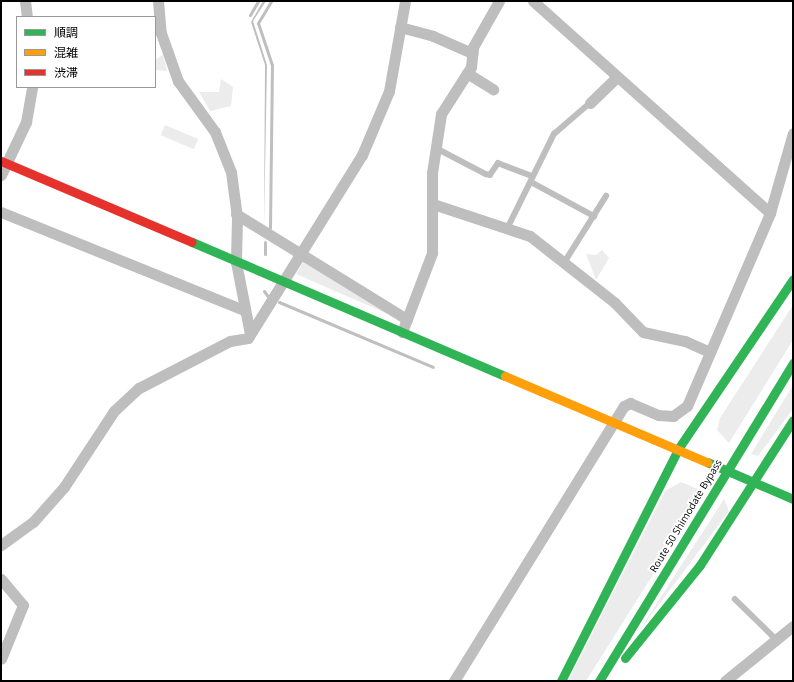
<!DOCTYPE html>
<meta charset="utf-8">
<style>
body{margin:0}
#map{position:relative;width:794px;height:682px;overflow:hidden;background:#fff;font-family:"Open Sans","Noto Sans JP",sans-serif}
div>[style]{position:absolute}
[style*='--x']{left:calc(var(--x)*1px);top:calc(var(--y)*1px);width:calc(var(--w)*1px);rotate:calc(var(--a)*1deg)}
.green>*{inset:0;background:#ececec;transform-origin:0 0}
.water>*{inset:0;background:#bfbfbf}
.stream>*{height:3px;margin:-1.5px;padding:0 1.5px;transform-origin:1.5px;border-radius:1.5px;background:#bfbfbf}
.lane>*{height:5.5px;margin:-2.75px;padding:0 2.75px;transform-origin:2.75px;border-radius:2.75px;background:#bebebe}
.street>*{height:11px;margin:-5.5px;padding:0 5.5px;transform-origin:5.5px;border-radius:5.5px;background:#bebebe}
.fast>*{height:9px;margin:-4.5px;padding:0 4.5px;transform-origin:4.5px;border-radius:4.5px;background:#30b455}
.slow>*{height:9px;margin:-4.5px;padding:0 4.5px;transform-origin:4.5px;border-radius:4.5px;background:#ff9f0a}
.jam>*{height:9px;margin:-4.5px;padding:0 4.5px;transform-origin:4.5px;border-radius:4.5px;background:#e5322d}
span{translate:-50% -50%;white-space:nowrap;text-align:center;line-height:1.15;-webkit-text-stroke:4px #fff;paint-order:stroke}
.street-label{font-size:10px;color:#000}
.frame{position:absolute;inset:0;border:2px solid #000;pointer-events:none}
.legend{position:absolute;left:16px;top:16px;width:140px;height:72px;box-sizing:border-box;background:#fff;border:1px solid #999;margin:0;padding:5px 7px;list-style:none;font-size:12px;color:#000}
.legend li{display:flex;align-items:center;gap:8px;height:20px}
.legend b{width:20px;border:1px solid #999}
</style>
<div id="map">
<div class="green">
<i style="clip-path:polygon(163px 55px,167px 71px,155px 70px,155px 60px)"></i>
<i style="clip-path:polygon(221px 79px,233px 87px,231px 106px,210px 111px,199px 92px,219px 92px)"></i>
<i style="left:165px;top:125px;width:36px;height:11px;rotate:23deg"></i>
<i style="clip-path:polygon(602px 250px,609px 258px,596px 280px,586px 254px,596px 255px)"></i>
<i style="clip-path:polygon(304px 261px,397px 318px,296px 274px)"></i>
<i style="clip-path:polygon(793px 305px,793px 340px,729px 443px,717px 430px,720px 418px)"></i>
<i style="clip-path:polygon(793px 385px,793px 409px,758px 456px,751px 454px)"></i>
<i style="clip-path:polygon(681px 482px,705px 492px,586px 681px,568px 681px,665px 491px)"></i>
<i style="clip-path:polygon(724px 499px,729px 511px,637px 634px)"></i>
</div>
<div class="water">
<i style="clip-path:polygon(263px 1px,266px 1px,253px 21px,267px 65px,264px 227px,265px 65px,251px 22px)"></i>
</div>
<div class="stream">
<i style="--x:250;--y:15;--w:16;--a:-60"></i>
<i style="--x:270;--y:228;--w:163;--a:-89.3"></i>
<i style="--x:272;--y:65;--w:44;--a:-108.4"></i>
<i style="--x:258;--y:23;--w:26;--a:-59"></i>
<i style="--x:265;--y:254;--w:12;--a:-90"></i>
<i style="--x:264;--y:291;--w:9;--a:54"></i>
<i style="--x:279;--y:302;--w:167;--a:22.9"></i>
</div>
<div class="lane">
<i style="--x:436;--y:148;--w:56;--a:27.5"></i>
<i style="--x:486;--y:174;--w:4;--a:14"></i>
<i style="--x:490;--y:175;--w:14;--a:-56"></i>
<i style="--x:498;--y:163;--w:36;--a:21"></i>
<i style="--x:531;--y:182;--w:72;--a:28.4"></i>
<i style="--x:508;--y:227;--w:104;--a:-63.7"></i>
<i style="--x:554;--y:134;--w:48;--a:-40.7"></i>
<i style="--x:564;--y:263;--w:79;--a:-57.9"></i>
<i style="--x:735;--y:599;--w:57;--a:44.3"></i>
</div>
<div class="street">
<i style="--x:25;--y:1;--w:16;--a:83"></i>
<i style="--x:158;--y:1;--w:32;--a:85"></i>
<i style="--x:161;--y:33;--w:51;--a:70.5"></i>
<i style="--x:178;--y:81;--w:63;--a:54"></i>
<i style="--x:215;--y:132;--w:43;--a:68.2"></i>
<i style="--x:231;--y:172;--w:45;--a:82.4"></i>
<i style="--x:237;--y:217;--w:45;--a:91.3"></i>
<i style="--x:236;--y:262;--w:73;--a:79"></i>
<i style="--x:533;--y:1;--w:318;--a:41.8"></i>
<i style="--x:400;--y:27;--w:34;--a:15"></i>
<i style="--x:433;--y:36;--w:43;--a:23.6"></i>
<i style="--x:467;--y:73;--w:31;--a:32"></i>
<i style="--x:590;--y:103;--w:37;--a:-44"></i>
<i style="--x:1;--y:175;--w:59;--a:-64.7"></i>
<i style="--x:26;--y:122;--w:36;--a:-80"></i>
<i style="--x:433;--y:204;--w:102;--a:18.3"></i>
<i style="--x:530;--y:236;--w:108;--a:38.2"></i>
<i style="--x:615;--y:303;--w:40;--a:46"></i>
<i style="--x:643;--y:332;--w:43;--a:12.1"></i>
<i style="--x:685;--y:341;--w:27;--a:24"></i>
<i style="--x:1;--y:212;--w:261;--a:22"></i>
<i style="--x:236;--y:214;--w:201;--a:31.6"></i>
<i style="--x:402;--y:332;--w:85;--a:-69.2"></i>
<i style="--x:432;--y:253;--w:80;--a:-90"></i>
<i style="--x:432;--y:173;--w:60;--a:-81.3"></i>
<i style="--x:441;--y:114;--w:56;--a:-57.4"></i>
<i style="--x:471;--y:67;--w:20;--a:-84"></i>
<i style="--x:473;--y:47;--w:53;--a:-60.5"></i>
<i style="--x:1;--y:545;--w:39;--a:-36"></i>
<i style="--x:33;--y:522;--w:47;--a:-48.5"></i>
<i style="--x:64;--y:487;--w:91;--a:-56.7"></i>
<i style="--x:114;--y:411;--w:34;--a:-43"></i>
<i style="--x:139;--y:388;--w:102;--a:-27.3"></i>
<i style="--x:230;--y:341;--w:18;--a:-9"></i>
<i style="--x:248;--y:338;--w:216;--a:-58.1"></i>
<i style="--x:362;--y:155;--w:69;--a:-67.1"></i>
<i style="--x:389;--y:91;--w:91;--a:-79.9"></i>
<i style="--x:1;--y:579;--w:34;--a:50"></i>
<i style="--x:23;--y:605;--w:58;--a:112.2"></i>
<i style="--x:454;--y:681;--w:323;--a:-58.3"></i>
<i style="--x:624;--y:406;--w:7;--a:-27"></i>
<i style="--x:630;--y:403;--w:30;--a:23"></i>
<i style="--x:658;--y:415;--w:15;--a:4"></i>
<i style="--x:673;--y:416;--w:17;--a:-36"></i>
<i style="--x:687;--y:406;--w:210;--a:-66.7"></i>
<i style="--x:770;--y:213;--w:83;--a:-74"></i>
<i style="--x:725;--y:681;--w:87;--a:-39"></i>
</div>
<div class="fast">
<i style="--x:192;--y:242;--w:340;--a:23.2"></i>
<i style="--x:707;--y:462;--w:94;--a:23.3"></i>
<i style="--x:625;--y:658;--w:119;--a:-51.1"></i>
<i style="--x:700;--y:565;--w:172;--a:-57.3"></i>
<i style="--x:561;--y:681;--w:260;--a:-63.2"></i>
<i style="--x:678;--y:449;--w:205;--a:-55.9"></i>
<i style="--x:599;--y:681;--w:373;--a:-58.6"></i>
</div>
<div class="slow">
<i style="--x:505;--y:376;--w:220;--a:23.1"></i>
</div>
<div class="jam">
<i style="--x:1;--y:161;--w:207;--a:23"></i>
</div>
<div class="street-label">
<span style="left:686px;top:516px;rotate:-59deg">Route 50 Shimodate Bypass</span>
</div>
<div class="frame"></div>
<ul class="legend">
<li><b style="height:5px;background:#30b455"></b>順調</li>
<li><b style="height:5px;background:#ff9f0a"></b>混雑</li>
<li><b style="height:5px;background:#e5322d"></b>渋滞</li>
</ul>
</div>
